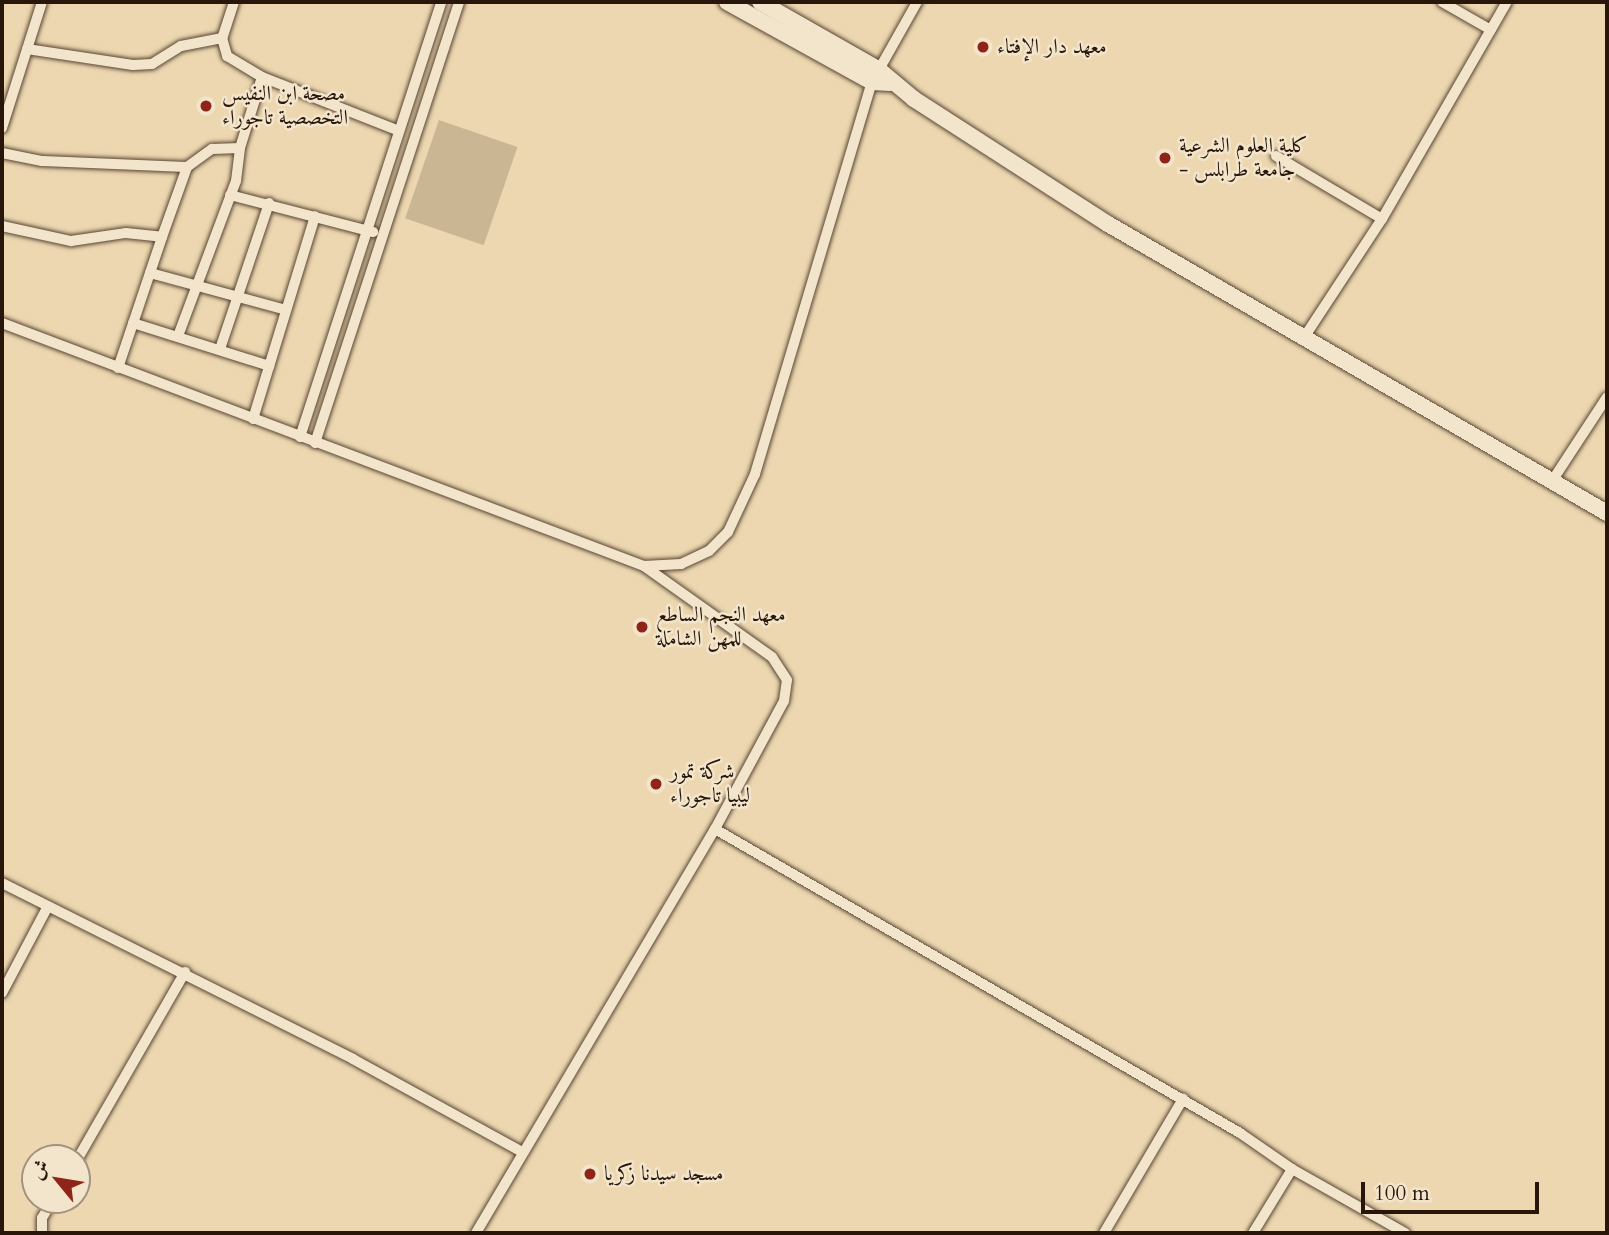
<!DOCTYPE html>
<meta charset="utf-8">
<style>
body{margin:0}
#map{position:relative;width:1609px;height:1235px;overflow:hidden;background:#ecd7b0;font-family:Cardo,Amiri,serif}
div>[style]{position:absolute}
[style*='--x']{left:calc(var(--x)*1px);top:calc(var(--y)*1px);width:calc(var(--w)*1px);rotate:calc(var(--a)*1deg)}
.green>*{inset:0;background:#cbb694;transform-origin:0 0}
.roads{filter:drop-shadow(0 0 2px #594634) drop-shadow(0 0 2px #594634)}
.street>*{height:10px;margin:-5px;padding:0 5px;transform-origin:5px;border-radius:5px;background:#f3e5cc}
.secondary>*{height:16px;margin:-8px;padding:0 8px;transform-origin:8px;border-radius:8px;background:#f3e5cc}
.dots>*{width:19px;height:19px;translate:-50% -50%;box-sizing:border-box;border:4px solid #f3e5cc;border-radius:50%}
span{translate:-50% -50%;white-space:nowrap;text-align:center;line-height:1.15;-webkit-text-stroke:5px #f3e5cc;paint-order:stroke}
.poi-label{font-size:21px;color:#28160b}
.left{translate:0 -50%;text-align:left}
.frame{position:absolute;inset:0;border:4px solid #28160b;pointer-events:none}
.north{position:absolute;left:21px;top:1144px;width:70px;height:70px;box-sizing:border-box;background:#f3e5cc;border:2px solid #a2927f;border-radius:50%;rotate:300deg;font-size:19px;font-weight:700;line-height:28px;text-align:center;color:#28160b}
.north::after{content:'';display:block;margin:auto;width:24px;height:32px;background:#8f2418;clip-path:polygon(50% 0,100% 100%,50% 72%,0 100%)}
.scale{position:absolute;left:1361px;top:1182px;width:178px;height:32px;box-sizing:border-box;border:4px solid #28160b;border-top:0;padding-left:9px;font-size:21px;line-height:24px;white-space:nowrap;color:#28160b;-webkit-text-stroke:5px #f3e5cc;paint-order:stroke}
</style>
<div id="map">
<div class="green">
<i style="left:439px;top:120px;width:83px;height:104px;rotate:19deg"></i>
</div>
<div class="roads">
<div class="street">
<i style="--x:234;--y:2;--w:38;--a:108"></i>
<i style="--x:222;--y:38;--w:19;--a:74"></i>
<i style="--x:227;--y:56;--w:41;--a:31"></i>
<i style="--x:262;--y:77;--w:147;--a:21.5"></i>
<i style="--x:1442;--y:2;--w:56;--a:29.7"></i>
<i style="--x:27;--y:49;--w:107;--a:8.6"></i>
<i style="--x:133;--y:65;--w:19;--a:-3"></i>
<i style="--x:152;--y:64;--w:34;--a:-32"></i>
<i style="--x:181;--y:46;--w:42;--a:-11"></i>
<i style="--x:2;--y:128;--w:132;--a:-72.4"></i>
<i style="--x:2;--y:153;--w:41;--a:11.3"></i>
<i style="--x:42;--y:161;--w:145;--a:2.4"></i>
<i style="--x:1276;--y:156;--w:123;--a:30.7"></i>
<i style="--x:230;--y:195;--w:148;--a:14.5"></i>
<i style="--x:2;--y:226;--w:71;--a:12.3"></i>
<i style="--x:71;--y:241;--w:56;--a:-8.3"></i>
<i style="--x:126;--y:233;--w:36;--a:6"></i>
<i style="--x:162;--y:237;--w:74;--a:-70.3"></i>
<i style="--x:187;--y:167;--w:31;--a:-36"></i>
<i style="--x:212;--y:149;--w:28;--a:-2"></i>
<i style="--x:150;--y:273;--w:141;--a:15.2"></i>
<i style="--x:2;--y:323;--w:686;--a:20.73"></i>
<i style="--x:644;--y:566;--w:37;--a:-3"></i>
<i style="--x:681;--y:564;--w:31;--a:-25"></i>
<i style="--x:709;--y:551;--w:27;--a:-45"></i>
<i style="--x:728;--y:532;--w:64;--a:-65"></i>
<i style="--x:755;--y:474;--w:409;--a:-73.4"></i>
<i style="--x:872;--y:82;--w:92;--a:-60.6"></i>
<i style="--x:133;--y:323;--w:143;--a:17.5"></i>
<i style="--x:178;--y:336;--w:165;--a:-69.5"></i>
<i style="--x:236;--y:181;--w:33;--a:-83"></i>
<i style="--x:240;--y:148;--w:74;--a:-72.8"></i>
<i style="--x:1305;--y:336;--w:140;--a:-56.7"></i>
<i style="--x:1382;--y:219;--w:250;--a:-60.1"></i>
<i style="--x:220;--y:349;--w:154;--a:-71.4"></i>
<i style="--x:118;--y:368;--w:138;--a:-71.4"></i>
<i style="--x:253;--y:419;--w:212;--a:-73"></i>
<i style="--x:300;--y:437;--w:457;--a:-72"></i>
<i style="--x:315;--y:443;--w:464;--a:-71.9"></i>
<i style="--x:1552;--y:481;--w:100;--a:-56.8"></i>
<i style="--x:715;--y:829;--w:607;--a:30.07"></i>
<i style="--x:1240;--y:1133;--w:63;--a:34.7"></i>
<i style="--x:1292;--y:1169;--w:130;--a:29.5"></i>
<i style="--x:2;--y:883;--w:393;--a:26.6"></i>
<i style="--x:353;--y:1059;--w:193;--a:28.8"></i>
<i style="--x:2;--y:993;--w:98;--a:-62.1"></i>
<i style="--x:77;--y:1160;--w:217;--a:-60.1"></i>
<i style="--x:42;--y:1233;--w:15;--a:-90"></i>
<i style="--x:42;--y:1218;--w:21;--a:-59"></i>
<i style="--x:476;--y:1233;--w:469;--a:-59.4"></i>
<i style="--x:715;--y:829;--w:145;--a:-61.7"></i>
<i style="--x:784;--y:701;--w:21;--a:-82"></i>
<i style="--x:787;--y:680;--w:27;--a:-123"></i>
<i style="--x:772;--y:657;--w:157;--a:-144.6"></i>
<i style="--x:1104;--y:1233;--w:156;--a:-59.5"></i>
<i style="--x:1253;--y:1233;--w:75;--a:-58.6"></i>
</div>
<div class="secondary">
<i style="--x:727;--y:2;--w:166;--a:28.9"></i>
<i style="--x:872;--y:82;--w:18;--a:3"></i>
<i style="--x:760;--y:2;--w:136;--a:29.6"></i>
<i style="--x:878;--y:69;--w:47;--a:39.8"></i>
<i style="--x:914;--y:99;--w:231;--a:32.8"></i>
<i style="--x:1108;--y:224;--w:577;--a:30.08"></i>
</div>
</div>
<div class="dots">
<i style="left:983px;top:47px;background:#8f2418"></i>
<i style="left:206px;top:106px;background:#8f2418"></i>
<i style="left:1165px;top:158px;background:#8f2418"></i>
<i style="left:642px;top:627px;background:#8f2418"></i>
<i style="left:656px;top:784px;background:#8f2418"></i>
<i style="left:590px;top:1174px;background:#8f2418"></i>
</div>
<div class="poi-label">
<span class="left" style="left:997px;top:47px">معهد دار الإفتاء</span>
<span class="left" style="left:222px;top:106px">مصحة ابن النفيس<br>التخصصية تاجوراء</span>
<span class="left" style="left:1179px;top:158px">كلية العلوم الشرعية<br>- جامعة طرابلس</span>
<span class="left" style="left:656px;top:627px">معهد النجم الساطع<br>للمهن الشاملة</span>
<span class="left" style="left:670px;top:784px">شركة تمور<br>ليبيا تاجوراء</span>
<span class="left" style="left:604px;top:1174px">مسجد سيدنا زكريا</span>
</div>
<div class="frame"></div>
<div class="north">ش</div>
<div class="scale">100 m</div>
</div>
